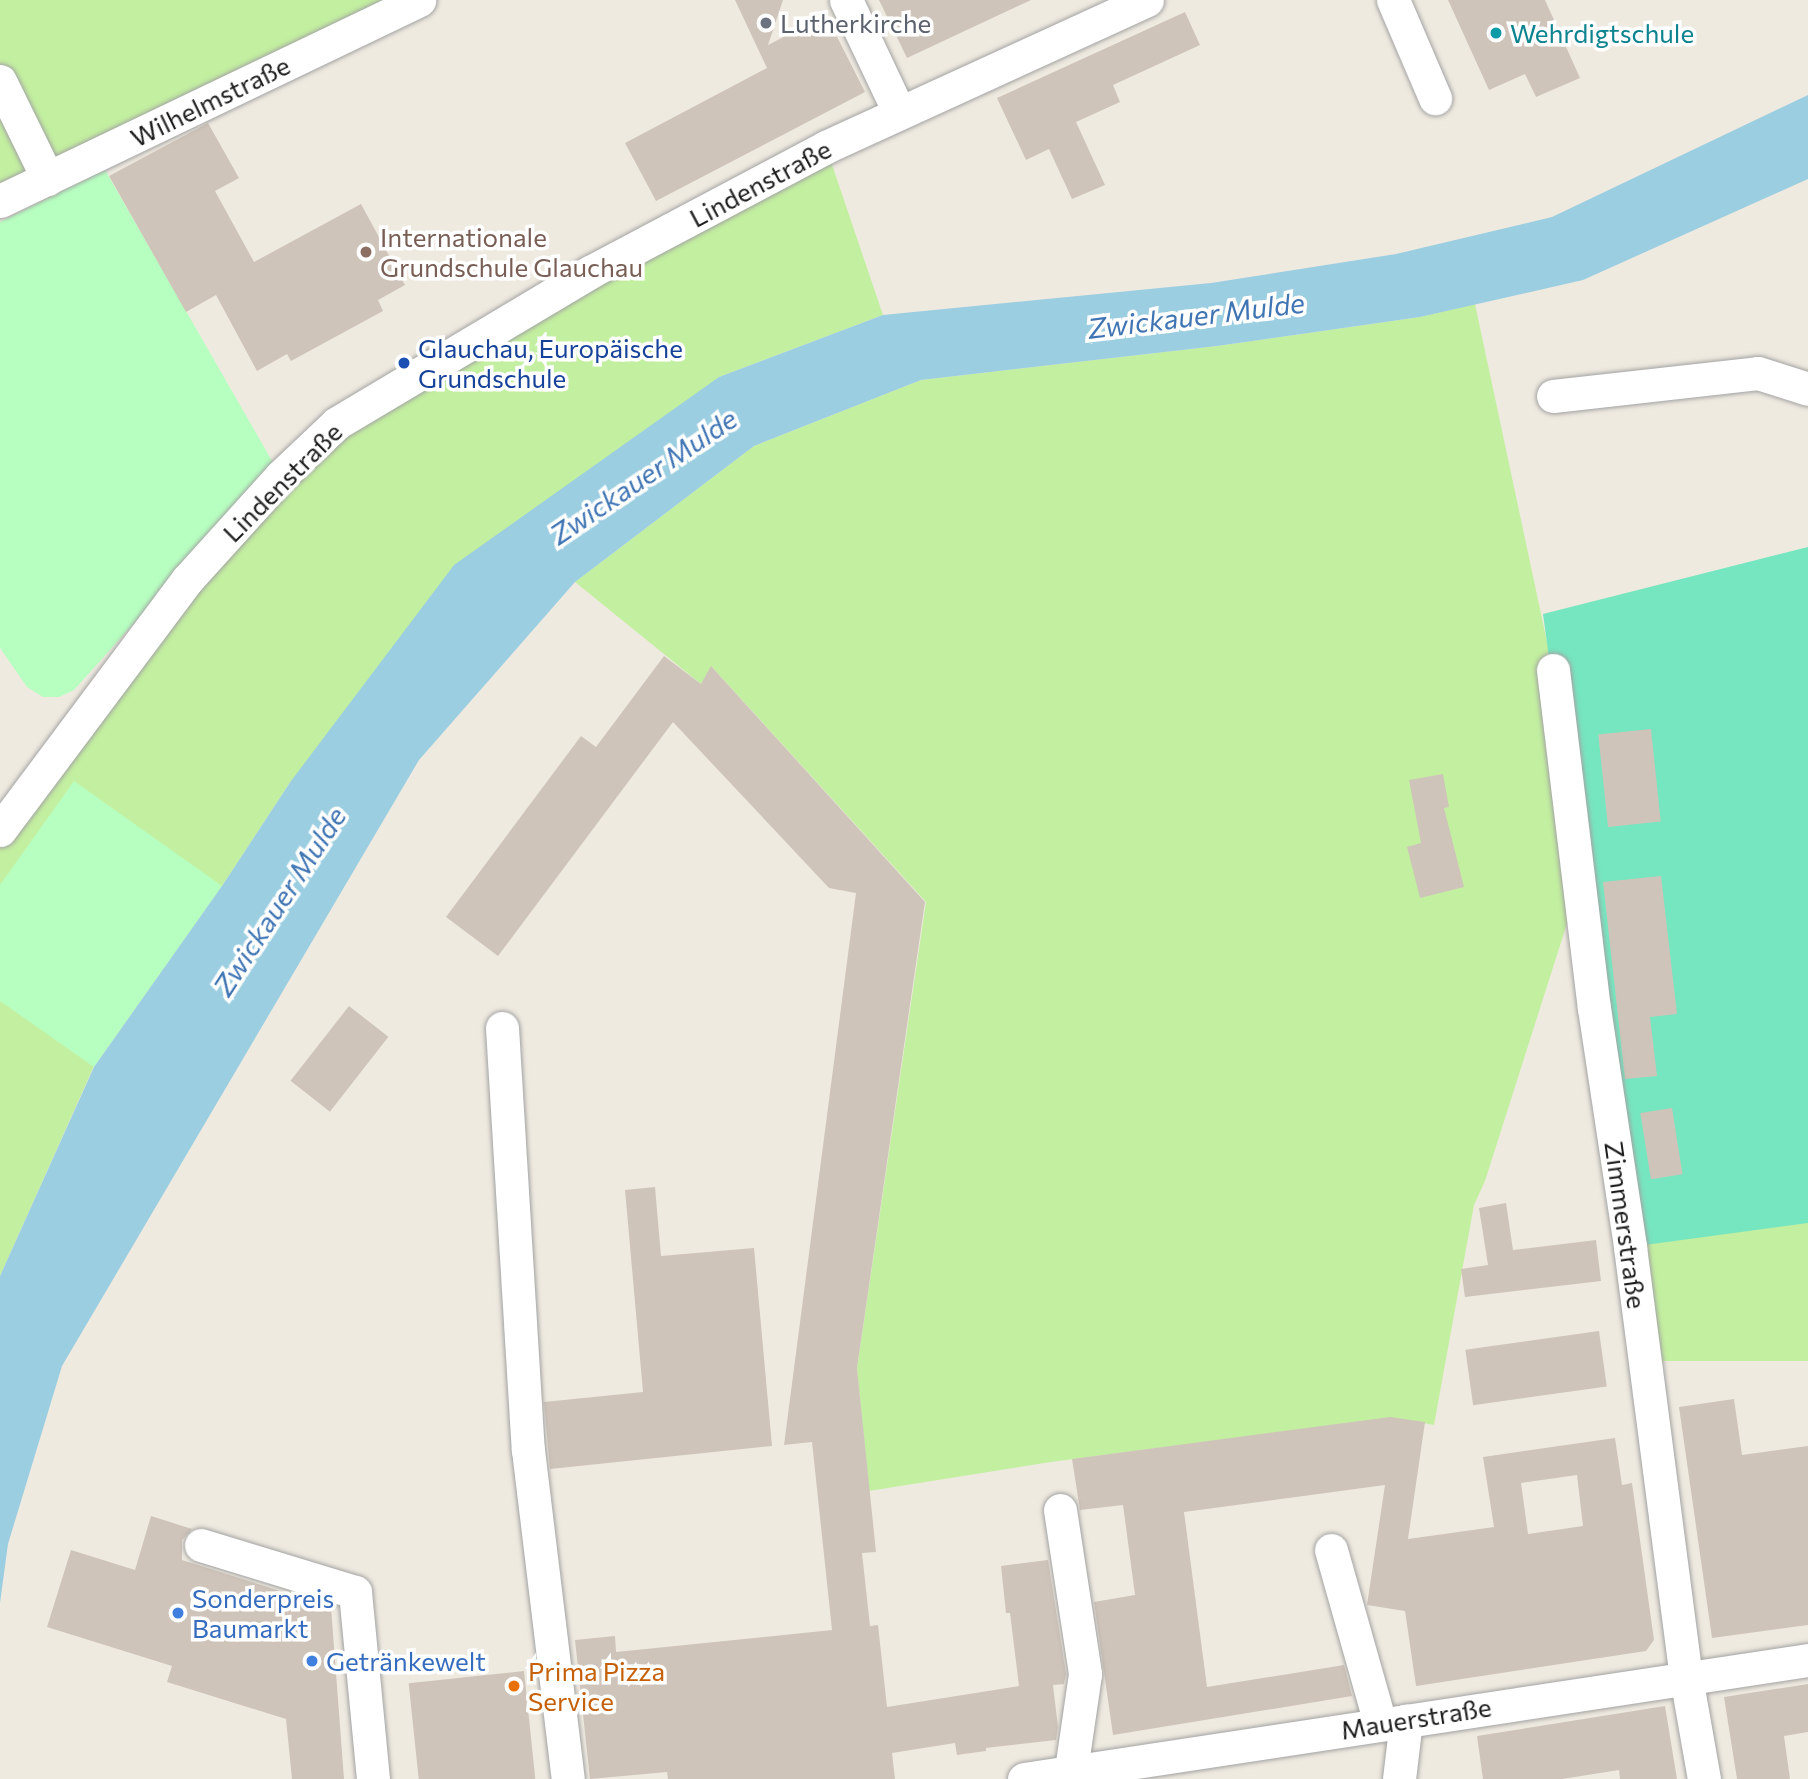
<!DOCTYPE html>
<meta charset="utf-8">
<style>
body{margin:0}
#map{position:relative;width:1808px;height:1779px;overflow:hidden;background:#efeae0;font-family:Commissioner,sans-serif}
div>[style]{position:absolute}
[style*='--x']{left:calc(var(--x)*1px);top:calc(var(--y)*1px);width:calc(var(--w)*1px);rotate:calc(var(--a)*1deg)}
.grass>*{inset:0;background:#c3efa0;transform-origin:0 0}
.park>*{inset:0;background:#b7ffc0}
.pitch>*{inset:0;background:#76e6c0}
.water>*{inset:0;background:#9ccee1}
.building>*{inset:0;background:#cfc4b9;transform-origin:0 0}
.roads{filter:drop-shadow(0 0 2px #a3a3a3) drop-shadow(0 0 2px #a3a3a3)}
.minor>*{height:33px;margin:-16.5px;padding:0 16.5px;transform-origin:16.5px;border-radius:16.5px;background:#fff}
.dots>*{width:19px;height:19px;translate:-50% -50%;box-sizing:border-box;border:4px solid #fff;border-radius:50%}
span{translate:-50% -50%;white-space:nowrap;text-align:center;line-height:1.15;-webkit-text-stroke:7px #fff;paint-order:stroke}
.worship-label{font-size:26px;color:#5b616d}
.left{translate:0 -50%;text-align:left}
.culture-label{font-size:26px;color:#0d838f}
.street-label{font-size:26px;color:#1c1c1c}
.education-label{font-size:26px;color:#785e54}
.transit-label{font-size:26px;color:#164399}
.shop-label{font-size:26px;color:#366cbe}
.food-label{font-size:26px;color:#c56008}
.water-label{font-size:28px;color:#4075b4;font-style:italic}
</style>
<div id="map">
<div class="grass">
<i style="clip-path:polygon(0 0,411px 0,0 201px)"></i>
<i style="clip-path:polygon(826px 147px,883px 315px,719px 377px,291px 781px,222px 886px,94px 1066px,0 1276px,0 830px,337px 423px)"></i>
<i style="clip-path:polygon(1475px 304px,1553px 670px,1578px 889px,1485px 1181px,1474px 1205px,1434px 1425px,1395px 1418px,1355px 1422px,1051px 1462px,869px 1491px,857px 1368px,926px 902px,712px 667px,701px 684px,575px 582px,754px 446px,921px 380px,1217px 346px,1420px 317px)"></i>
<i style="left:1808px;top:1223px;width:138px;height:180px;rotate:90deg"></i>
</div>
<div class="park">
<i style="clip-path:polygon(105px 170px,275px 466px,74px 690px,59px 697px,43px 697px,27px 687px,0 648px,0 222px)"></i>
<i style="clip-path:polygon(74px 781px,222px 886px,94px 1067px,0 1001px,0 885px)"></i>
</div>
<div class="pitch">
<i style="clip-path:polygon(1808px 547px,1808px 1223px,1630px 1247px,1543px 614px)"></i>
</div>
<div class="water">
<i style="clip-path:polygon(1808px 95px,1808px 179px,1583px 280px,1420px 317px,1217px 346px,921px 380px,754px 446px,575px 582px,419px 760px,62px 1366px,8px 1544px,0 1603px,0 1276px,94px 1067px,222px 886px,291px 781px,454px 565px,719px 377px,883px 315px,1211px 283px,1396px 254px,1552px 217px)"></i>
</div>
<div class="building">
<i style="clip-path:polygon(735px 0,783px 0,768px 45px,826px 15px,865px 92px,656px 201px,625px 143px,767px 68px)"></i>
<i style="clip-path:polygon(879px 0,1031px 0,907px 58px)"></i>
<i style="clip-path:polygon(1448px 0,1545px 0,1580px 78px,1536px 97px,1525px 74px,1489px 90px)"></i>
<i style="clip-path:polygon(1185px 12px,1200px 45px,1113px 85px,1120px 102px,1076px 122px,1105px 185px,1072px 199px,1049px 149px,1026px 160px,997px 98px)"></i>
<i style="clip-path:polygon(208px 123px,239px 178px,215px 191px,254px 262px,361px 204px,405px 285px,378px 300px,383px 311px,291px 361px,287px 354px,257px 371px,216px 295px,186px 312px,109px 176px)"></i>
<i style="clip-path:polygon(664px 656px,701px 684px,711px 666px,925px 902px,857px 1368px,876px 1552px,862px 1553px,870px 1626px,878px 1625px,887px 1707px,1019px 1686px,1010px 1613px,1006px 1613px,1001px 1566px,1048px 1560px,1066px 1674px,1064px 1684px,1053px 1685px,1058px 1727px,1056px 1740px,986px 1748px,986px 1751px,957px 1755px,955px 1743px,892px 1753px,895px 1779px,668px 1779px,667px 1772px,590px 1779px,575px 1640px,615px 1636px,616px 1652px,832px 1630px,812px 1442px,784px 1445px,856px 893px,829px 888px,673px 722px,498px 956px,446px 917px,581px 736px,596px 747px)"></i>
<i style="left:1651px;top:729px;width:93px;height:53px;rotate:84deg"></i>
<i style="clip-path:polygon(1443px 774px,1449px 807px,1444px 808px,1464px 887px,1420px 898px,1407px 847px,1421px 843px,1409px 780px)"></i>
<i style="clip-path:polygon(1661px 876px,1677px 1014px,1650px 1017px,1657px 1076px,1625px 1079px,1603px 882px)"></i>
<i style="left:349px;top:1006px;width:50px;height:95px;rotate:38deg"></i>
<i style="left:1672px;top:1108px;width:67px;height:32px;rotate:81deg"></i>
<i style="clip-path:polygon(655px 1187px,661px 1256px,754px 1248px,772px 1446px,550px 1469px,544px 1402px,643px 1392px,625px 1190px)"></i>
<i style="clip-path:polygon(1506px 1203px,1513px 1250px,1596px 1240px,1601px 1281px,1465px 1297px,1461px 1269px,1488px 1265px,1479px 1208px)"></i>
<i style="left:1599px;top:1331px;width:56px;height:135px;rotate:82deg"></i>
<i style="clip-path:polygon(1734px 1399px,1742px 1455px,1808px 1446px,1808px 1625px,1712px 1638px,1679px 1407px)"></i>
<i style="clip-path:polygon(evenodd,1390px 1417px,1425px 1422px,1408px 1539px,1494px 1527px,1483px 1457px,1615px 1438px,1622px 1485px,1632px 1483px,1654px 1640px,1646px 1651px,1416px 1686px,1405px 1611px,1367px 1605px,1385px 1485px,1184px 1512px,1207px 1687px,1344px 1665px,1352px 1696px,1113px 1735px,1094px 1602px,1135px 1595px,1123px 1505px,1080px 1510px,1072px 1459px,1390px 1417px,1577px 1475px,1583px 1526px,1528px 1534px,1521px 1483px,1577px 1475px)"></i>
<i style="clip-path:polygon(151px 1516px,192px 1529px,182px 1540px,182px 1560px,331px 1607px,344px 1779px,292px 1779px,286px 1719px,167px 1682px,172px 1666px,47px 1627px,71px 1550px,135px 1570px)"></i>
<i style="left:524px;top:1671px;width:109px;height:116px;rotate:84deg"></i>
<i style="clip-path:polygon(1808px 1684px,1808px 1732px,1784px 1736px,1790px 1779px,1737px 1779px,1724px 1697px)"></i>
<i style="clip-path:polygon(1665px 1706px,1677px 1779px,1620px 1779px,1619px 1770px,1562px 1779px,1483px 1779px,1477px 1736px)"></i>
</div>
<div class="roads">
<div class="minor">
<i style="--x:846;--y:0;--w:124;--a:64.7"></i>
<i style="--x:1393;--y:0;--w:107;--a:66.8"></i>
<i style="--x:0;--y:81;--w:109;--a:63.9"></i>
<i style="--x:0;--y:201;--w:465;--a:-25.6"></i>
<i style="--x:1553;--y:396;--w:206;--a:-6.4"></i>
<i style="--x:1758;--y:373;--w:52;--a:17.7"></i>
<i style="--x:1553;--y:670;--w:340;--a:83.1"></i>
<i style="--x:1594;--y:1008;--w:242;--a:81.4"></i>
<i style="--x:1630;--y:1247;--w:434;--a:82.6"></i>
<i style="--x:1686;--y:1677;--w:104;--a:80"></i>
<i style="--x:0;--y:830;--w:312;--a:-53.2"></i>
<i style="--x:187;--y:580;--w:140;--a:-47.9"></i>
<i style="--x:281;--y:476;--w:77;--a:-43.4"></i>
<i style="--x:337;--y:423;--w:295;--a:-30.8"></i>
<i style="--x:590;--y:272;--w:267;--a:-27.9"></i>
<i style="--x:826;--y:147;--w:353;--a:-24.6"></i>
<i style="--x:502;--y:1028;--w:423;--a:86.5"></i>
<i style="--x:528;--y:1450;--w:331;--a:83.1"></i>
<i style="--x:1060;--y:1510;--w:166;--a:81.3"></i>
<i style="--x:1085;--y:1674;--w:97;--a:98.3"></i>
<i style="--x:201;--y:1545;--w:161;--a:17"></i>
<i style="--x:355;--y:1592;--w:188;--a:84.5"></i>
<i style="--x:1331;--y:1550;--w:180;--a:74.2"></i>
<i style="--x:1024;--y:1779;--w:793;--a:-8.63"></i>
<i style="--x:1399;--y:1779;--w:59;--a:-83.2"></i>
</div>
</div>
<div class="dots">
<i style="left:766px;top:23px;background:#6b7280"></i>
<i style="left:1496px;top:33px;background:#0f9aa8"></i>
<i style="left:366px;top:252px;background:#8d6e63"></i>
<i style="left:404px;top:363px;background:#1a4fb4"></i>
<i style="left:178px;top:1613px;background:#3f7fe0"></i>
<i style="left:312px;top:1661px;background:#3f7fe0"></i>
<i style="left:514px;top:1686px;background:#e8710a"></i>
</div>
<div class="worship-label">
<span class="left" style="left:780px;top:23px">Lutherkirche</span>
</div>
<div class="culture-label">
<span class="left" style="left:1510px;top:33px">Wehrdigtschule</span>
</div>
<div class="street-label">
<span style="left:210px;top:101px;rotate:-26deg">Wilhelmstraße</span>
<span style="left:760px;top:183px;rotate:-28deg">Lindenstraße</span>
<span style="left:282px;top:482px;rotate:-45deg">Lindenstraße</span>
<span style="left:1626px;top:1225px;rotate:82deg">Zimmerstraße</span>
<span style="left:1416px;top:1718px;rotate:-9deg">Mauerstraße</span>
</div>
<div class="education-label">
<span class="left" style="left:380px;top:252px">Internationale<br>Grundschule Glauchau</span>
</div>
<div class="transit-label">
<span class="left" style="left:418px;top:363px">Glauchau, Europäische<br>Grundschule</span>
</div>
<div class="shop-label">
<span class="left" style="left:192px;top:1613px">Sonderpreis<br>Baumarkt</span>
<span class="left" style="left:326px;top:1661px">Getränkewelt</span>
</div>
<div class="food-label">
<span class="left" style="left:528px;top:1686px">Prima Pizza<br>Service</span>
</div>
<div class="water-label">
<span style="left:1196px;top:315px;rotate:-7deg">Zwickauer Mulde</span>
<span style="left:643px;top:476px;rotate:-34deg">Zwickauer Mulde</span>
<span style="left:279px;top:901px;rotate:-57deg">Zwickauer Mulde</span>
</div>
</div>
